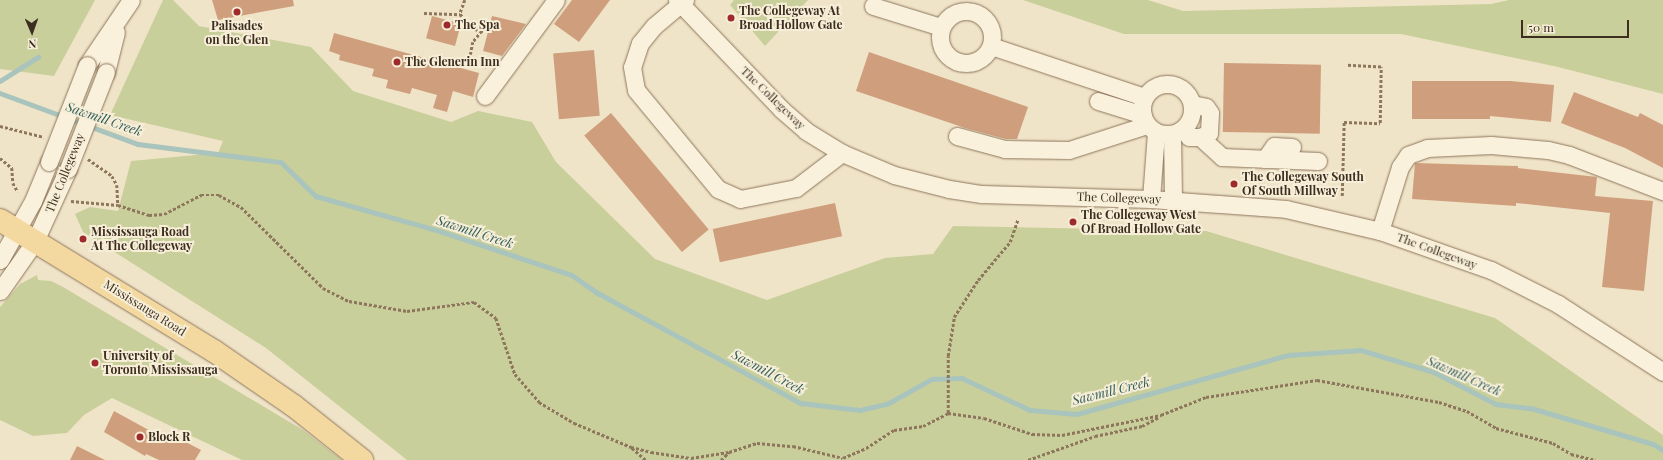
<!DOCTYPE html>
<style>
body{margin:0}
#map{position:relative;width:1663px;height:460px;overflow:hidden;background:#f0e4c8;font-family:"Playfair Display",serif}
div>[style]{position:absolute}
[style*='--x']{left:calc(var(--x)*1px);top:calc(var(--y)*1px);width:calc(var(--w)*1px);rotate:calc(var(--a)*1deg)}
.green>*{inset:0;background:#c9cf9b}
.stream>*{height:4.5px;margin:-2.25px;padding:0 2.25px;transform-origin:2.25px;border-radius:2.25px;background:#a9c4bc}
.building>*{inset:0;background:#cf9f7d;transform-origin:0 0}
.path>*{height:2.5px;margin-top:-1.25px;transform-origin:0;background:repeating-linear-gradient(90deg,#8d765c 0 3px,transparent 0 5px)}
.roads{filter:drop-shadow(0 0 1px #8d765c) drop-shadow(0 0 1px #8d765c)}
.minor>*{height:17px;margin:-8.5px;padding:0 8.5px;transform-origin:8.5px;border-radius:8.5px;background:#faf1dc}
.minor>.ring{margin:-8.5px;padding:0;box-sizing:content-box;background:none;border:17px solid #faf1dc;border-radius:50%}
.major>*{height:22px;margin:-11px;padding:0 11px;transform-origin:11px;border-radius:11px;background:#f3d9a0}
.bridges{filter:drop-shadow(0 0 1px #8d765c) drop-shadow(0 0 1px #8d765c)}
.minor-bridge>*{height:17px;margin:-8.5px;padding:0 8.5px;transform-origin:8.5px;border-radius:8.5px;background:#faf1dc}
.dots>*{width:11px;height:11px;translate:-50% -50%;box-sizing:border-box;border:2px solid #f7eed8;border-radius:50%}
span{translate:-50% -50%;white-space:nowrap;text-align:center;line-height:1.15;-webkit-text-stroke:4px #f7eed8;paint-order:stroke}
.poi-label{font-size:12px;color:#3d2e20;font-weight:700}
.left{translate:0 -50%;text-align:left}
.street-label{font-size:12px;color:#3d2e20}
.water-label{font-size:13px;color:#2f5d5a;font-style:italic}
.north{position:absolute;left:12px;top:12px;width:40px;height:40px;-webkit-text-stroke:3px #f7eed8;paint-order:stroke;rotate:178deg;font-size:11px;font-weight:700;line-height:16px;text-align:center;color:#3d2e20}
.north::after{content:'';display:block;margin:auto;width:14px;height:18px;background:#3d2e20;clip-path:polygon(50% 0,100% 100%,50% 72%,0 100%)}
.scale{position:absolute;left:1521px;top:20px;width:108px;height:18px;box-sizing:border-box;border:2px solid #3d2e20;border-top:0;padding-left:5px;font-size:12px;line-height:14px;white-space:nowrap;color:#3d2e20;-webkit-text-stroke:3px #f7eed8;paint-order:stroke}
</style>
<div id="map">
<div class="green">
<i style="clip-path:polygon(0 0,95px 0,54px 76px,0 69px)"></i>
<i style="clip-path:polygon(163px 0,173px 0,199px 26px,311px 47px,353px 91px,451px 122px,478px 111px,532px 122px,556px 162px,655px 259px,767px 300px,885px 258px,933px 254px,953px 226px,1206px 231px,1495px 318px,1663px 435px,1663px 460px,407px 460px,266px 348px,83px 232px,75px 214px,90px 207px,118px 211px,131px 161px,218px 153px,223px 141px,110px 115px)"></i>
<i style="clip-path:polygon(734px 0,808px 0,765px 46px,730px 5px)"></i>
<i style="clip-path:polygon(1023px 0,1148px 0,1183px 11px,1491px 4px,1509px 0,1663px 0,1663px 94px,1558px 67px,1401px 34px,1124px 34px)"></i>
<i style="clip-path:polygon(37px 275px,38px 280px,51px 281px,63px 287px,303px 430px,342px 460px,242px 460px,112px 398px,84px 415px,67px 433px,33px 436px,0 420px,0 307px,20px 284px)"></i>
</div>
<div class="stream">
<i style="--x:0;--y:81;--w:45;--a:-32.3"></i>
<i style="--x:0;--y:93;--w:147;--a:20.3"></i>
<i style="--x:138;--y:144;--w:144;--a:7.2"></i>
<i style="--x:281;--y:162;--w:49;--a:44.2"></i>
<i style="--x:316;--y:196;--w:125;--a:15.8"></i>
<i style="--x:436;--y:230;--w:143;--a:18.3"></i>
<i style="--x:572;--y:275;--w:32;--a:35"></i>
<i style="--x:598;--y:293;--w:231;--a:28.5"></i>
<i style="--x:801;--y:403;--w:59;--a:6.8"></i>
<i style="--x:860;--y:410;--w:28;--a:-13"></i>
<i style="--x:887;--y:404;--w:51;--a:-29.1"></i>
<i style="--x:932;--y:379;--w:30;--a:-2"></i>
<i style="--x:962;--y:378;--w:75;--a:25.2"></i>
<i style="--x:1030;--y:410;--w:47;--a:4.9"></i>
<i style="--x:1077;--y:414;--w:220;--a:-15.6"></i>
<i style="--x:1289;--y:355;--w:72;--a:-4"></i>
<i style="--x:1361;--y:350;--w:76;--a:16.8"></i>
<i style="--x:1434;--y:372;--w:70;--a:27.3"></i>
<i style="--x:1496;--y:404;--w:35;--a:7"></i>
<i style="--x:1531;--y:408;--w:127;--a:16.4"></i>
<i style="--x:1653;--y:444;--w:12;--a:31"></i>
</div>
<div class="building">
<i style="clip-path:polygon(212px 0,293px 0,294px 6px,218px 20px)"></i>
<i style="clip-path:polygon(572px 0,610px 0,579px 42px,554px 24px)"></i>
<i style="left:432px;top:16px;width:30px;height:23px;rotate:15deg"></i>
<i style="clip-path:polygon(492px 16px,526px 24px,502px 56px,483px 51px)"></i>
<i style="clip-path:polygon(334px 33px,479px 73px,473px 97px,453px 91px,447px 112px,433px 108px,437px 95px,412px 88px,410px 94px,386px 88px,388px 80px,372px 76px,374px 69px,339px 60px,340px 55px,329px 51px)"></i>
<i style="left:594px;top:50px;width:66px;height:41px;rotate:85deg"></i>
<i style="clip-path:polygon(869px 52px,1028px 107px,1017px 139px,1006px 139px,965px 128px,856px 91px)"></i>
<i style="left:1224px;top:63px;width:97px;height:69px;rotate:1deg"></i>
<i style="clip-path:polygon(1412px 81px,1511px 81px,1554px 85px,1551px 122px,1490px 116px,1490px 119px,1412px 119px)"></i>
<i style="clip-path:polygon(1574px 92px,1638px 117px,1640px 113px,1663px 125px,1663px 168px,1625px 148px,1561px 123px)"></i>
<i style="left:611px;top:113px;width:152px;height:35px;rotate:50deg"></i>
<i style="clip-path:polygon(1415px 163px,1518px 166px,1518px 168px,1597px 177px,1595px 196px,1653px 201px,1644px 291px,1602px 287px,1610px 213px,1516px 203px,1516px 206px,1412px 199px)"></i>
<i style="left:835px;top:203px;width:34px;height:125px;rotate:78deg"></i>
<i style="clip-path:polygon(114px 411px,156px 434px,157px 432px,178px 442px,180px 439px,201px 450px,195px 460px,159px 460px,146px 454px,145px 456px,104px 432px)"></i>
<i style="clip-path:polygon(77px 446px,105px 460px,70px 460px)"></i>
</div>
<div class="path">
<i style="--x:465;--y:0;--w:15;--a:110"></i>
<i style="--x:460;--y:14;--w:21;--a:45"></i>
<i style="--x:475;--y:29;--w:7;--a:16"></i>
<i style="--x:424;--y:13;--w:36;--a:2"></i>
<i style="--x:488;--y:31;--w:6;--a:180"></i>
<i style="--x:482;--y:31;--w:14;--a:129"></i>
<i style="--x:473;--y:42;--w:20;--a:101"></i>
<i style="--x:469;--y:62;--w:20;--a:15"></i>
<i style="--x:0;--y:126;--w:45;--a:14"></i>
<i style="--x:0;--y:158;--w:16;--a:40"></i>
<i style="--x:12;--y:168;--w:15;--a:86"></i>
<i style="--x:13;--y:183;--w:10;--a:61"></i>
<i style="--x:88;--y:159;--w:29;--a:35"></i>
<i style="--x:112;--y:176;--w:10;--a:61"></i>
<i style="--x:117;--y:185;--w:20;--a:87"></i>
<i style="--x:1342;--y:196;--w:74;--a:-88.5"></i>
<i style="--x:1344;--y:122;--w:36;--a:2"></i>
<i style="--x:1380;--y:123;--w:56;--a:-89"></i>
<i style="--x:1381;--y:67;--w:34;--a:-177"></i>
<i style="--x:71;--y:201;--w:47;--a:4.9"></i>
<i style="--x:118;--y:205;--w:33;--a:18"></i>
<i style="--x:149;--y:215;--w:15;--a:-4"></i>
<i style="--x:164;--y:214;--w:42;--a:-27.2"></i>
<i style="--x:201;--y:195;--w:18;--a:0"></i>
<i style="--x:219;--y:195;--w:25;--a:29"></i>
<i style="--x:241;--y:207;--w:115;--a:44.6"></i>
<i style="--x:323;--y:288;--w:29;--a:27"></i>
<i style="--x:349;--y:301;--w:59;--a:9.8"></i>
<i style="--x:407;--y:311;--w:68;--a:-7.7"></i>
<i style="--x:474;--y:302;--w:27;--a:36"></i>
<i style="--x:496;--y:318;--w:59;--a:71.3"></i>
<i style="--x:515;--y:374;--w:37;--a:49"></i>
<i style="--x:539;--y:402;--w:41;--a:31"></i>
<i style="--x:574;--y:423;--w:62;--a:22.8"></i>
<i style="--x:631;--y:447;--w:21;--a:14"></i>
<i style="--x:651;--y:452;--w:40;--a:8.5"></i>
<i style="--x:691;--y:458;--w:38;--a:-9"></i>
<i style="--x:729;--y:452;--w:29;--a:-18"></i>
<i style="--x:757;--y:443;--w:36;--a:5"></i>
<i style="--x:793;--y:446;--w:51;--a:13.5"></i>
<i style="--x:843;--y:458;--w:25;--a:-23"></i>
<i style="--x:866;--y:448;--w:33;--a:-33"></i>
<i style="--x:894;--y:430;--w:29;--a:-8"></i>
<i style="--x:923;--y:426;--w:28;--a:-27"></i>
<i style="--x:948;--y:413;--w:36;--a:8"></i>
<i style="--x:984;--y:418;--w:51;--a:18.4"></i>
<i style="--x:1032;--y:434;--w:30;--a:2"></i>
<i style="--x:1062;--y:435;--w:101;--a:-11.4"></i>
<i style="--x:1161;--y:415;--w:48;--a:-21.8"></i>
<i style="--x:1206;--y:397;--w:112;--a:-8.7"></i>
<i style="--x:1317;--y:380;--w:124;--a:10.2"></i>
<i style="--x:1439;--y:402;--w:29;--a:18"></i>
<i style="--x:1467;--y:411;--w:34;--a:30"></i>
<i style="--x:1496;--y:428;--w:59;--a:14.7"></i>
<i style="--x:1553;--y:443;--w:21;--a:31"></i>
<i style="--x:1571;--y:454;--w:25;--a:14"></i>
<i style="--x:948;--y:413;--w:57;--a:-90"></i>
<i style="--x:948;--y:356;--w:39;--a:-81"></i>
<i style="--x:954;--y:317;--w:44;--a:-57"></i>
<i style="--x:978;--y:280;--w:50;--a:-49.9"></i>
<i style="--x:1010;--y:242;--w:24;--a:-71"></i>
<i style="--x:632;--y:448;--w:18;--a:41"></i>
<i style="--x:721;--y:460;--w:11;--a:-45"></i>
<i style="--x:1028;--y:460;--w:71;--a:-19.7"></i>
<i style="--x:1095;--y:436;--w:48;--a:-12"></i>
<i style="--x:1142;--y:426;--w:19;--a:-28"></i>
</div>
<div class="roads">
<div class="minor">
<i style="--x:677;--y:0;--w:151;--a:46.3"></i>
<i style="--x:781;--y:109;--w:33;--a:41"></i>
<i style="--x:806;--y:131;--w:42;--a:31.4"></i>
<i style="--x:842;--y:153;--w:56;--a:22.9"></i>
<i style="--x:894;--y:175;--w:57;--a:14.3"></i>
<i style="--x:949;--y:189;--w:33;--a:9"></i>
<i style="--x:982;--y:194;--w:169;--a:1.7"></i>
<i style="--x:1151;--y:199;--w:135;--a:4.2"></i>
<i style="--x:1286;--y:209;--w:97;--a:13.2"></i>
<i style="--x:1380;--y:231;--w:118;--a:19.4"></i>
<i style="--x:1491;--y:270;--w:75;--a:26.9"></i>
<i style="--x:1558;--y:304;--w:125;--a:32.9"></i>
<i style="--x:685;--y:0;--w:40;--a:140"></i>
<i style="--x:654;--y:26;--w:22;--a:129"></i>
<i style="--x:640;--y:43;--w:25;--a:108"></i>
<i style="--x:632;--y:67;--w:23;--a:80"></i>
<i style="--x:636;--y:90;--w:129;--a:50.4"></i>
<i style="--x:718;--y:189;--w:24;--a:24"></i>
<i style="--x:740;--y:199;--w:57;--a:-11.1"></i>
<i style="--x:796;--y:188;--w:58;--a:-37.3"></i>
<i style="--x:873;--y:6;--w:71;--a:17.2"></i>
<i class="ring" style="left:940px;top:11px;width:35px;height:35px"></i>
<i style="--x:991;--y:46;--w:161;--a:18.4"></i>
<i style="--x:87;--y:65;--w:78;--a:-55.9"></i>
<i style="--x:106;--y:72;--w:41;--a:-76"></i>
<i class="ring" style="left:1142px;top:84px;width:33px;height:33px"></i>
<i style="--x:485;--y:96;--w:119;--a:-53.5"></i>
<i style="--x:1098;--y:101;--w:47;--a:17.3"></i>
<i style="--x:1192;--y:104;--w:14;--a:12"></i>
<i style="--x:1206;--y:107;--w:7;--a:56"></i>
<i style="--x:1210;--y:113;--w:20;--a:93"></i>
<i style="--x:1209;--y:133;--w:10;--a:156"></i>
<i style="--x:1184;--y:128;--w:10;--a:61"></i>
<i style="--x:1189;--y:137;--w:11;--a:0"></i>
<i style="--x:1200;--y:137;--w:30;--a:42"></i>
<i style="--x:1222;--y:157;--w:96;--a:2.4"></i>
<i style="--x:1172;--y:134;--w:66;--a:89.1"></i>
<i style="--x:957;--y:136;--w:50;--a:15.2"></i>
<i style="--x:1005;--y:149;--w:64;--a:0.9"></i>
<i style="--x:1069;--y:150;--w:82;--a:-17.8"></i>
<i style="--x:1265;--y:159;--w:16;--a:-55"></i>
<i style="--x:1274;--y:146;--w:18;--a:3"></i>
<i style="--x:1151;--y:199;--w:67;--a:-85.7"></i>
<i style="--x:1380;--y:231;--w:67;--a:-72.6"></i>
<i style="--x:1400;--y:167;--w:14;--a:-56"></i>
<i style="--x:1408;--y:155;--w:20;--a:-20"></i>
<i style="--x:1427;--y:148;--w:64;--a:-2.7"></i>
<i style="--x:1491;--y:145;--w:57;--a:5"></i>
<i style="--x:1548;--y:150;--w:22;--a:13"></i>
<i style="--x:1569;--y:155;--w:101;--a:21"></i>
<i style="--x:0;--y:260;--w:68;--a:-60.8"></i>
<i style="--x:33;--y:201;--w:42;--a:-67.7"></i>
<i style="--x:0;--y:291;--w:61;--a:-55"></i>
<i style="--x:35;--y:241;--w:79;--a:-65.4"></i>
</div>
<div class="major">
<i style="--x:0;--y:220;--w:251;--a:31.5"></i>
<i style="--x:214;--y:351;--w:97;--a:34.5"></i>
<i style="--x:294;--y:406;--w:87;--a:38.5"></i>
</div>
</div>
<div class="bridges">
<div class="minor-bridge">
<i style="--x:49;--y:162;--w:104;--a:-68.6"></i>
<i style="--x:68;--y:169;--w:104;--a:-68.6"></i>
</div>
</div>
<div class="dots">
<i style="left:237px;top:12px;background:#9e2a2b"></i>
<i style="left:731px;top:18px;background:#9e2a2b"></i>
<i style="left:447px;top:25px;background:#9e2a2b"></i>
<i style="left:397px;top:62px;background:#9e2a2b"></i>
<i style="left:1234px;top:184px;background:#9e2a2b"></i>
<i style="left:1073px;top:222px;background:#9e2a2b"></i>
<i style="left:83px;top:239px;background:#9e2a2b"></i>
<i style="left:95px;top:363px;background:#9e2a2b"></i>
<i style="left:140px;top:437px;background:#9e2a2b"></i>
</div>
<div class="poi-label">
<span class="left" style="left:739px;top:18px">The Collegeway At<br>Broad Hollow Gate</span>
<span class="left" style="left:455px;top:25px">The Spa</span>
<span style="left:237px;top:33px">Palisades<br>on the Glen</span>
<span class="left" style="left:405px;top:62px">The Glenerin Inn</span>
<span class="left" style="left:1242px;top:184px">The Collegeway South<br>Of South Millway</span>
<span class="left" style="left:1081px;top:222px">The Collegeway West<br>Of Broad Hollow Gate</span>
<span class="left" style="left:91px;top:239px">Mississauga Road<br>At The Collegeway</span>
<span class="left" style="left:103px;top:363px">University of<br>Toronto Mississauga</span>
<span class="left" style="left:148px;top:437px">Block R</span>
</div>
<div class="street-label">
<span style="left:773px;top:98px;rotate:44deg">The Collegeway</span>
<span style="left:65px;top:173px;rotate:-68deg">The Collegeway</span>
<span style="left:1119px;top:198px;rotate:2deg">The Collegeway</span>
<span style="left:1437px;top:251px;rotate:20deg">The Collegeway</span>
<span style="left:145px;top:308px;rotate:32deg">Mississauga Road</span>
</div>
<div class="water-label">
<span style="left:104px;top:119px;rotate:19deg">Sawmill Creek</span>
<span style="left:475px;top:232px;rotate:18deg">Sawmill Creek</span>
<span style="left:768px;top:372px;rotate:28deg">Sawmill Creek</span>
<span style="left:1464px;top:376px;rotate:24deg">Sawmill Creek</span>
<span style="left:1111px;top:391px;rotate:-14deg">Sawmill Creek</span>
</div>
<div class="north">N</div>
<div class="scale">50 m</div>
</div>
